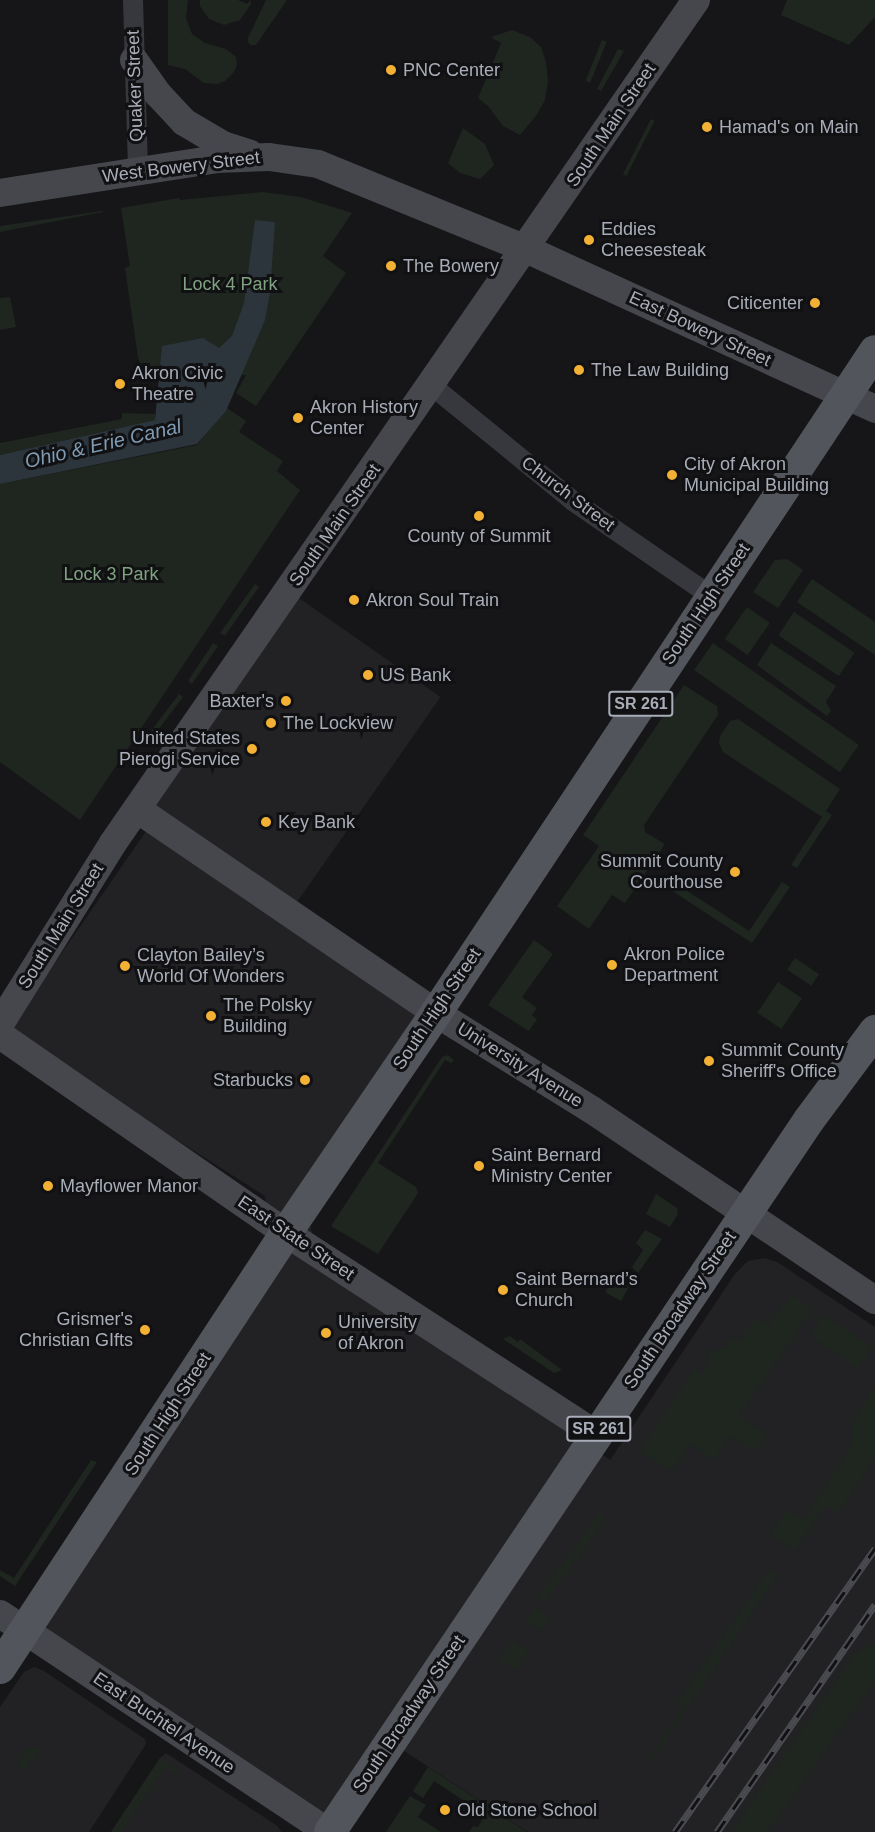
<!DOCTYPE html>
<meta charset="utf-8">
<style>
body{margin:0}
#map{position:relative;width:875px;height:1832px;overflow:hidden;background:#161618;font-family:Helvetica,sans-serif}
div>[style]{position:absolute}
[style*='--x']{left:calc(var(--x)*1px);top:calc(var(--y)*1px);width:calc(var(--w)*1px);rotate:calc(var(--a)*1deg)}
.built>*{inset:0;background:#222225;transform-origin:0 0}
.green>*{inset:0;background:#1e261f;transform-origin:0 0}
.water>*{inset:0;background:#2c353c}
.street>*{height:20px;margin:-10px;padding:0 10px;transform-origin:10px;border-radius:10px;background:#37383d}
.secondary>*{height:28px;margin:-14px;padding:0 14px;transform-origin:14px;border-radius:14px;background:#45474d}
.primary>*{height:32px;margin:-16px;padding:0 16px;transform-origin:16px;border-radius:16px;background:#53555c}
.rail>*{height:7px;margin-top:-3.5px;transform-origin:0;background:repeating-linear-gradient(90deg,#111113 0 14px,#4a4c52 0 28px);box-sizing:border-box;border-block:2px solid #4a4c52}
.dots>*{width:16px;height:16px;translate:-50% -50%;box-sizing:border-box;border:3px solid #111113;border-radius:50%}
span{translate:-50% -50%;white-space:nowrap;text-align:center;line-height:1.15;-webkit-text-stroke:6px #111113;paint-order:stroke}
.shield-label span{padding:2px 4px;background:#111113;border:2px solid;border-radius:4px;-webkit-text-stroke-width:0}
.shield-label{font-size:16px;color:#a8adb8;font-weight:700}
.poi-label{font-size:18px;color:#a8adb8}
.left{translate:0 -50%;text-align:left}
.right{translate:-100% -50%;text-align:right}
.street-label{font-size:18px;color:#a8adb8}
.park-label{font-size:18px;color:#7fa381}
.water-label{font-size:20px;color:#7f9bb3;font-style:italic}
</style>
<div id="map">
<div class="built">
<i style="left:289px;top:591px;width:185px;height:266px;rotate:35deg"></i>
<i style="clip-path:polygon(149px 827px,421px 1017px,302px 1187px,318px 1261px,610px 1460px,735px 1274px,748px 1261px,764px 1258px,777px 1262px,875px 1327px,875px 1832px,528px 1832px,395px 1745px,337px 1826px,35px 1625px,272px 1266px,265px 1196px,7px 1032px)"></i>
<i style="clip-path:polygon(34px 1667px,44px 1671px,145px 1739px,146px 1744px,89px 1832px,0 1832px,0 1707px,24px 1672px)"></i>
<i style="clip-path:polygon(166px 1753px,276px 1825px,282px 1832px,111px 1832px,160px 1758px)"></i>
</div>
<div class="green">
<i style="clip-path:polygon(168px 0,188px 0,186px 18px,192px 34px,205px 43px,226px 49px,236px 57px,237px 65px,234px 72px,225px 81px,217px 84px,204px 83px,185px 69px,168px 65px)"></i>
<i style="clip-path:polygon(200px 0,238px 0,247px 4px,251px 0,251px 4px,240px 20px,224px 25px,209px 19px,200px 6px)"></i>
<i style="clip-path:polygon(266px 0,287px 0,256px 45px,250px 45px,247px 40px)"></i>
<i style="clip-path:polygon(787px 0,875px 0,875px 17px,849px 45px,781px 15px)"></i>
<i style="clip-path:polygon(512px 30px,530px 37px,541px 47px,546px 62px,548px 81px,545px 100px,536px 116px,520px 135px,503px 126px,488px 106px,478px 98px,501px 43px,491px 37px)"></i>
<i style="left:602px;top:40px;width:5px;height:44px;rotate:22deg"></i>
<i style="clip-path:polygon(618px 49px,624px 51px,601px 91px,597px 89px)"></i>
<i style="left:651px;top:119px;width:4px;height:62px;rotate:27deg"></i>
<i style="clip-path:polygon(463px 128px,485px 144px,494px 165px,480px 179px,460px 173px,448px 163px)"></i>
<i style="clip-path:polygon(263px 192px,301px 197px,352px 213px,323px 256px,346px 273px,256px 406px,236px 393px,246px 375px,140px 371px,125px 268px,130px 266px,121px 208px,179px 198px,180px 200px)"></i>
<i style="clip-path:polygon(102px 211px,103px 212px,0 232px,0 226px)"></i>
<i style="clip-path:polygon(10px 297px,16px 327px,0 330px,0 298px)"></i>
<i style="clip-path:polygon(227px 408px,246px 421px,239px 432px,283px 461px,277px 471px,300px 490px,80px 820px,0 762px,0 484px,197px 445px)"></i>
<i style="clip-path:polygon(122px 413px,155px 414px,155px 420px,0 455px,0 443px,122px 419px)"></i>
<i style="clip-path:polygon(787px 559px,803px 570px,778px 608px,753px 592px,775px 560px)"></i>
<i style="clip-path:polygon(812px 579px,875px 622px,875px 655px,797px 602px)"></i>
<i style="clip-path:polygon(255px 584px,259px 587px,225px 636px,220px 633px)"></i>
<i style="left:747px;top:607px;width:28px;height:39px;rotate:35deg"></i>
<i style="left:794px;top:612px;width:73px;height:28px;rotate:34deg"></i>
<i style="clip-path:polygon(213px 643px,218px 646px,192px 684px,188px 681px)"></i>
<i style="left:713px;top:643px;width:178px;height:33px;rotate:35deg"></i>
<i style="clip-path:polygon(771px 643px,836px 686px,826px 702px,831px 711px,827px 716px,757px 665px)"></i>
<i style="clip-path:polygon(684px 685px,717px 706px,718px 715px,644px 825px,645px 832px,665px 844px,625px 903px,612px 895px,589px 929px,557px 906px,599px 846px,583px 835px)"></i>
<i style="left:179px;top:694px;width:5px;height:56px;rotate:37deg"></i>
<i style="clip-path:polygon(738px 719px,840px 789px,826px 811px,832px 815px,797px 868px,791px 865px,822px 817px,723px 752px,719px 743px,720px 736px,730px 721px)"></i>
<i style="clip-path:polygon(664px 876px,749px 931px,782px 882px,790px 887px,752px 943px,660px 883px)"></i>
<i style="clip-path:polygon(534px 940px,553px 954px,522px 997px,537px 1008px,532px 1015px,537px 1019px,529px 1031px,488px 1005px)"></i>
<i style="left:795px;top:958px;width:29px;height:14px;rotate:34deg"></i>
<i style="left:778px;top:982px;width:29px;height:37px;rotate:34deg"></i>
<i style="clip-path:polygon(448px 1055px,454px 1060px,451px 1063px,445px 1060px,378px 1163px,416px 1187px,418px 1193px,378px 1254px,331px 1226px,442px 1057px)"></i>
<i style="clip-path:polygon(656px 1194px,677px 1208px,678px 1214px,670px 1227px,646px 1214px)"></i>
<i style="clip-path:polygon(645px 1230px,662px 1239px,638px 1273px,632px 1267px,643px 1250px,636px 1243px)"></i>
<i style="left:616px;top:1273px;width:18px;height:22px;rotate:29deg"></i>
<i style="clip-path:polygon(791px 1294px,813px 1309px,739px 1416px,767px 1433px,754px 1452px,730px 1436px,714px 1460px,690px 1444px,672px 1471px,640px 1451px,694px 1369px,702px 1374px,712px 1360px,705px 1355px,709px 1348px,717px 1353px,721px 1347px,725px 1348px,733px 1337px,739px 1340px,756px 1317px,769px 1325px)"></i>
<i style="left:824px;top:1315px;width:58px;height:25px;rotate:34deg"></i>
<i style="clip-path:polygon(510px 1336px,518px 1342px,520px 1339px,562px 1370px,554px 1373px,503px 1339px)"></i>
<i style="clip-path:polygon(875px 1386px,875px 1459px,837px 1513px,825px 1506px,795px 1551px,769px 1535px,787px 1509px,804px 1520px,850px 1449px,853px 1421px)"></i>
<i style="clip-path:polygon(91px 1460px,97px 1462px,15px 1586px,0 1576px,0 1570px,14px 1578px)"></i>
<i style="left:599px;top:1513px;width:9px;height:105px;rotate:36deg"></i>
<i style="clip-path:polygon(769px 1569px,778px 1575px,653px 1760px,649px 1758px,684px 1708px,677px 1703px)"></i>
<i style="left:535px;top:1607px;width:18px;height:17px;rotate:34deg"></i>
<i style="left:512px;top:1640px;width:20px;height:24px;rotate:33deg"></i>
<i style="clip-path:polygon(865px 1646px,875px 1646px,875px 1681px,767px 1832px,731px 1832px,854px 1655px)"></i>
<i style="clip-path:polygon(38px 1747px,40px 1748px,25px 1771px,16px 1765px,26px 1749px)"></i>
<i style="clip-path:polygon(160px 1758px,181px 1772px,176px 1774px,165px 1768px,121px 1832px,111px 1832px)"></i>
<i style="clip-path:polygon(428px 1767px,527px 1832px,469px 1832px,473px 1826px,478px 1827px,485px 1815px,434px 1781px,423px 1798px,413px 1791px)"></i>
<i style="clip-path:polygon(410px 1796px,426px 1805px,418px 1817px,441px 1832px,386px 1832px)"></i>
</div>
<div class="water">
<i style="clip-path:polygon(255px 220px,275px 222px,270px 293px,265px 320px,226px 411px,197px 444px,0 484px,0 455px,155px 420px,162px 346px,203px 338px,219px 348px,232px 336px,244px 303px)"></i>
</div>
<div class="street">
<i style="--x:133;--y:0;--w:172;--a:88.3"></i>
<i style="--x:431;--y:385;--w:183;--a:39.2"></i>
<i style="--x:573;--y:501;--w:168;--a:34.5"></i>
</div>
<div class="secondary">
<i style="--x:134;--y:60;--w:42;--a:54.8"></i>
<i style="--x:158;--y:94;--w:38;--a:47"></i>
<i style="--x:184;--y:122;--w:45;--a:30.5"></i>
<i style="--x:223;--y:145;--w:28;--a:18"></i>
<i style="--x:0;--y:193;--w:219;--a:-8.9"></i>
<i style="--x:216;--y:159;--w:53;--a:-2.2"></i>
<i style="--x:269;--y:157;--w:49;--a:8.1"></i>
<i style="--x:318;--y:164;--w:225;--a:22.2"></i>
<i style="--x:526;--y:249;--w:384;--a:24.6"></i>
<i style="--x:137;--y:809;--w:362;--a:34.3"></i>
<i style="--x:436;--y:1013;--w:184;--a:31.9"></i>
<i style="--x:592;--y:1110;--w:341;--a:33.9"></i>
<i style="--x:0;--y:1024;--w:213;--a:-58"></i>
<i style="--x:113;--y:843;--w:1025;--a:-55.33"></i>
<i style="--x:0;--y:1035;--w:348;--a:34.7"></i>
<i style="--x:286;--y:1233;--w:369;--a:33"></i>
<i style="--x:0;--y:1614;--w:394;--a:33.6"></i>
</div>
<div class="primary">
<i style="--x:0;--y:1668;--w:521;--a:-56.68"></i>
<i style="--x:286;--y:1233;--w:266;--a:-55.7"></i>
<i style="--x:436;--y:1013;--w:794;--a:-56.45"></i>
<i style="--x:330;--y:1832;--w:858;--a:-56.07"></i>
<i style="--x:809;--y:1120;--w:111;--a:-53.4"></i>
</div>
<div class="rail">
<i style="--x:675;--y:1832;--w:347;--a:-54.8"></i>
<i style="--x:717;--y:1832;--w:277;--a:-55.2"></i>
</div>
<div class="dots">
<i style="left:391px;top:70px;background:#f2b134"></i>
<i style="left:707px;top:127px;background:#f2b134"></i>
<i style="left:589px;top:240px;background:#f2b134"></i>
<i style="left:391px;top:266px;background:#f2b134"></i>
<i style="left:815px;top:303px;background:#f2b134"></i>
<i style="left:579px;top:370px;background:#f2b134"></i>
<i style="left:120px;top:384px;background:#f2b134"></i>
<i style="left:298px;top:418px;background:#f2b134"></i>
<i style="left:672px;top:475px;background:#f2b134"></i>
<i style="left:479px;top:516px;background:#f2b134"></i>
<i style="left:354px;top:600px;background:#f2b134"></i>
<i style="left:368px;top:675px;background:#f2b134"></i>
<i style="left:286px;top:701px;background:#f2b134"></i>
<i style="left:271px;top:723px;background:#f2b134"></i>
<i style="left:252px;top:749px;background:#f2b134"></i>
<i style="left:266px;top:822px;background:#f2b134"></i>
<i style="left:735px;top:872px;background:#f2b134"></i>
<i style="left:612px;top:965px;background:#f2b134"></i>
<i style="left:125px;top:966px;background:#f2b134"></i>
<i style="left:211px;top:1016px;background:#f2b134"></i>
<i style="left:709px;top:1061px;background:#f2b134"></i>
<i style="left:305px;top:1080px;background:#f2b134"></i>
<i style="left:479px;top:1166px;background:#f2b134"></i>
<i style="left:48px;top:1186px;background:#f2b134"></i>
<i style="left:503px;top:1290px;background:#f2b134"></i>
<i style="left:145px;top:1330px;background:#f2b134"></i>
<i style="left:326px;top:1333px;background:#f2b134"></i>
<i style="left:445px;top:1810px;background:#f2b134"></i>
</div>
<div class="shield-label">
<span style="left:641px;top:704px">SR 261</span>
<span style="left:599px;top:1429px">SR 261</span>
</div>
<div class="poi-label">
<span class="left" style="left:403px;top:70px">PNC Center</span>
<span class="left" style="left:719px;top:127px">Hamad's on Main</span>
<span class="left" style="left:601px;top:240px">Eddies<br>Cheesesteak</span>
<span class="left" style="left:403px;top:266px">The Bowery</span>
<span class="right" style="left:803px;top:303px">Citicenter</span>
<span class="left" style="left:591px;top:370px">The Law Building</span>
<span class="left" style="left:132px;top:384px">Akron Civic<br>Theatre</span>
<span class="left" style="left:310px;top:418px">Akron History<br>Center</span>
<span class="left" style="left:684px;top:475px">City of Akron<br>Municipal Building</span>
<span style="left:479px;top:536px">County of Summit</span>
<span class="left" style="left:366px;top:600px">Akron Soul Train</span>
<span class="left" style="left:380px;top:675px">US Bank</span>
<span class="right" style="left:274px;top:701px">Baxter's</span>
<span class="left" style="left:283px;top:723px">The Lockview</span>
<span class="right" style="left:240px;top:749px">United States<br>Pierogi Service</span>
<span class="left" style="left:278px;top:822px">Key Bank</span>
<span class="right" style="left:723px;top:872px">Summit County<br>Courthouse</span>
<span class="left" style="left:624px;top:965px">Akron Police<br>Department</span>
<span class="left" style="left:137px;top:966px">Clayton Bailey’s<br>World Of Wonders</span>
<span class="left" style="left:223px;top:1016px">The Polsky<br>Building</span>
<span class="left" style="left:721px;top:1061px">Summit County<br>Sheriff's Office</span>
<span class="right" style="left:293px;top:1080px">Starbucks</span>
<span class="left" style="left:491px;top:1166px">Saint Bernard<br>Ministry Center</span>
<span class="left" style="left:60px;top:1186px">Mayflower Manor</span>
<span class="left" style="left:515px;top:1290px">Saint Bernard’s<br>Church</span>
<span class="right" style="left:133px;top:1330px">Grismer's<br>Christian GIfts</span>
<span class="left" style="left:338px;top:1333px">University<br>of Akron</span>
<span class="left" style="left:457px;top:1810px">Old Stone School</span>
</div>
<div class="street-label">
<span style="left:135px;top:86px;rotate:-92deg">Quaker Street</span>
<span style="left:611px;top:125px;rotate:-56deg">South Main Street</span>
<span style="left:181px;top:167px;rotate:-7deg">West Bowery Street</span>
<span style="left:700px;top:329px;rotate:25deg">East Bowery Street</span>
<span style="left:568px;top:494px;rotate:37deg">Church Street</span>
<span style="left:335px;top:525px;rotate:-55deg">South Main Street</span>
<span style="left:706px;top:604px;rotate:-56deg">South High Street</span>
<span style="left:61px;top:926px;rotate:-58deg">South Main Street</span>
<span style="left:437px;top:1009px;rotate:-56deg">South High Street</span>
<span style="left:520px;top:1065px;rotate:32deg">University Avenue</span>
<span style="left:296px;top:1238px;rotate:34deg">East State Street</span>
<span style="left:680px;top:1310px;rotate:-56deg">South Broadway Street</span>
<span style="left:168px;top:1414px;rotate:-57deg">South High Street</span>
<span style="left:409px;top:1714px;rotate:-56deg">South Broadway Street</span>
<span style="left:164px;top:1723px;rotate:34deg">East Buchtel Avenue</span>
</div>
<div class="park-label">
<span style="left:230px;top:284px">Lock 4 Park</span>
<span style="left:111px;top:574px">Lock 3 Park</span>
</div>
<div class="water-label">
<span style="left:103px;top:444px;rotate:-13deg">Ohio &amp; Erie Canal</span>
</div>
</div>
